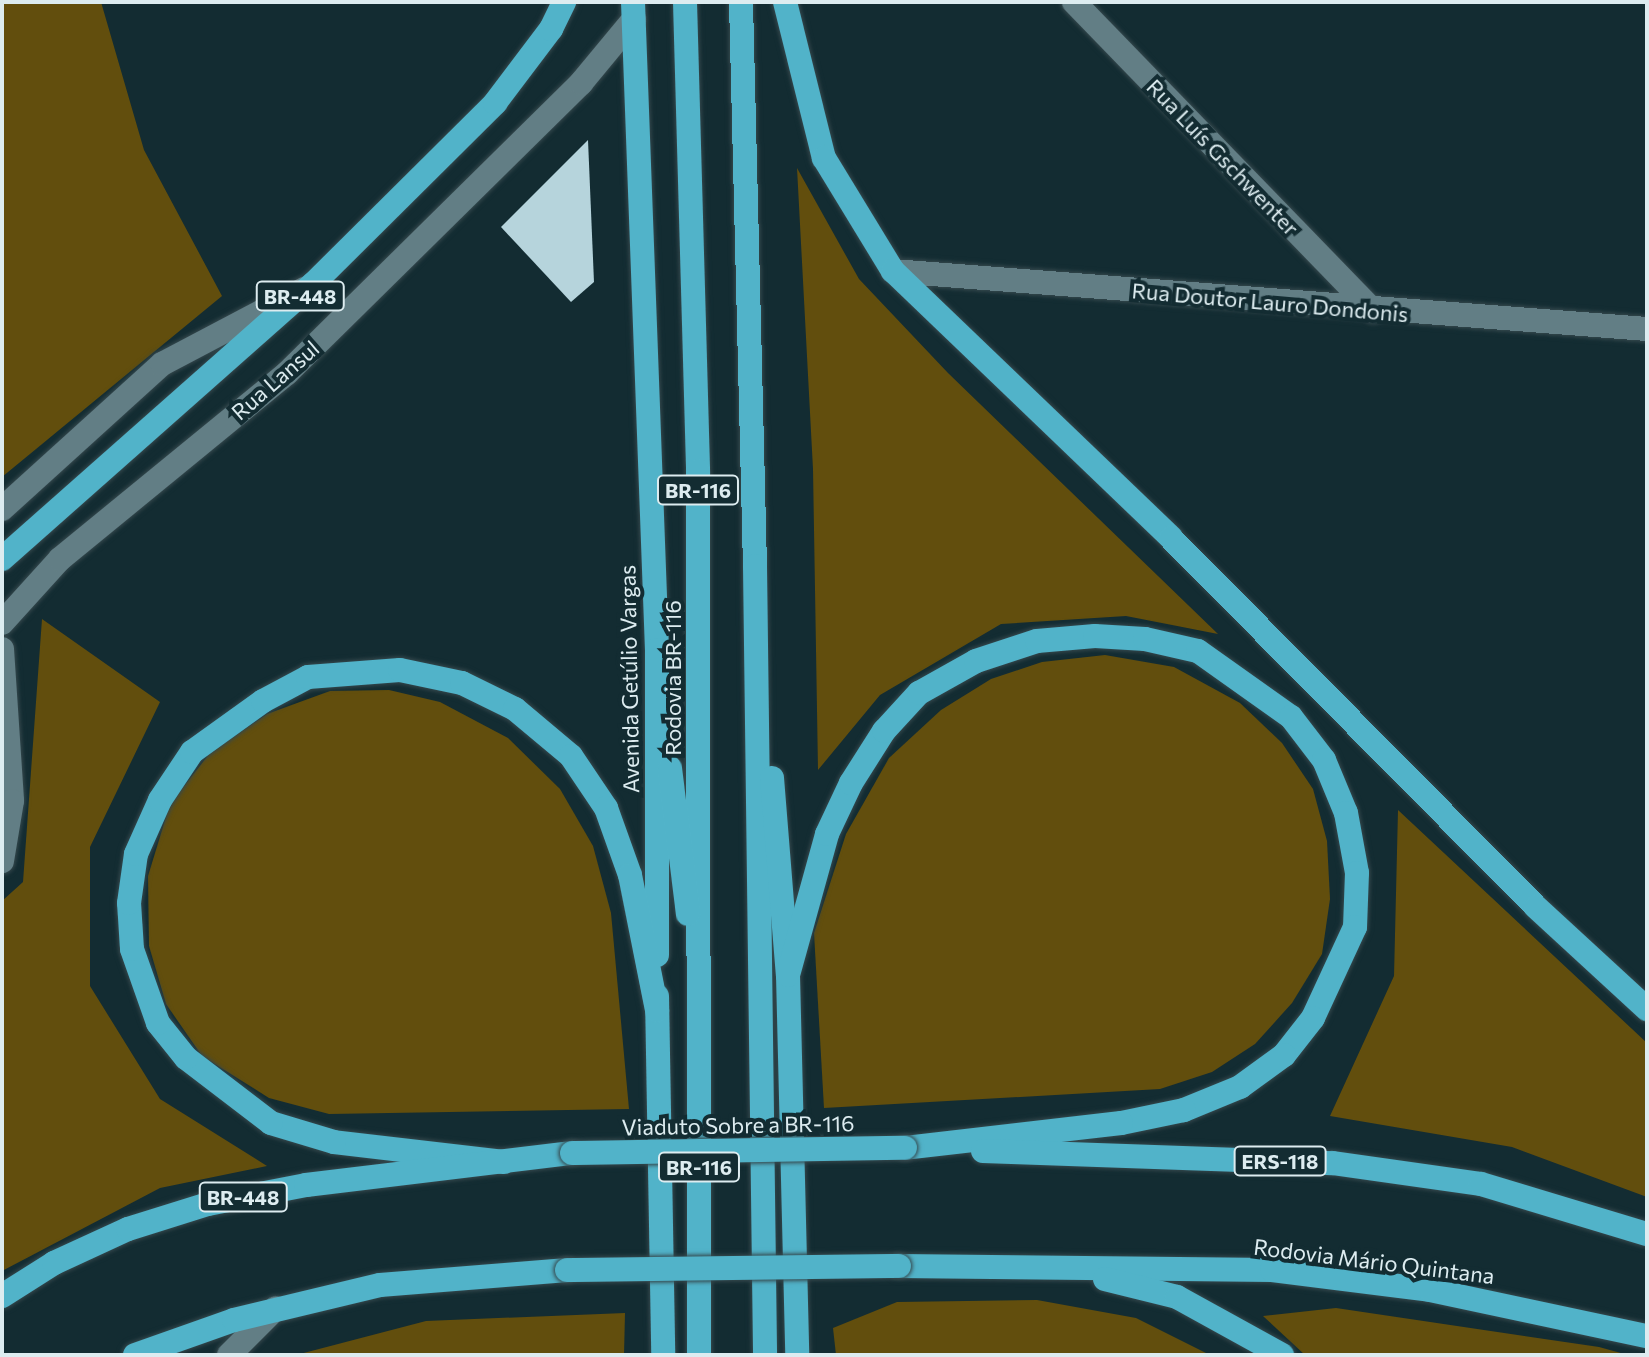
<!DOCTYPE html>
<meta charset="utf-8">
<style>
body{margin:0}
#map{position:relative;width:1649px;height:1357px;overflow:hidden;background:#132c32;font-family:Commissioner,sans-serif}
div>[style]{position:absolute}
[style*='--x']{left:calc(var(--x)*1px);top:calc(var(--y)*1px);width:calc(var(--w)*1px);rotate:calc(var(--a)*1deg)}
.green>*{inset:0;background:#624e0d}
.building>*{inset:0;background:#b6d4dc}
.roads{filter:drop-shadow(0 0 2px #35484d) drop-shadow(0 0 2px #35484d)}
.minor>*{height:24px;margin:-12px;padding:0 12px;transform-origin:12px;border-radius:12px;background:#627e85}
.highway>*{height:24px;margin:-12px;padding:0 12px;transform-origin:12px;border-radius:12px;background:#51b3c9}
.bridges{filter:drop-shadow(0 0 2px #35484d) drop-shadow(0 0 2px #35484d)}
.highway-bridge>*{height:24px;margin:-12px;padding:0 12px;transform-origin:12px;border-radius:12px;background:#51b3c9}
span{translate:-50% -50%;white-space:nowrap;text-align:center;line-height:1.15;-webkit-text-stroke:8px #132c32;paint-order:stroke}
.shield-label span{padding:2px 6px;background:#132c32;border:2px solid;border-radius:6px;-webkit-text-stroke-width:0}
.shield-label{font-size:20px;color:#ddecf0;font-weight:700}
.street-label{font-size:22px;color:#ddecf0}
.frame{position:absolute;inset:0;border:4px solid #ddecf0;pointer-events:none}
</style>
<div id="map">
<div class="green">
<i style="clip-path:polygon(2px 2px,101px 2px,144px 150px,222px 296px,2px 477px)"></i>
<i style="clip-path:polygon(797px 168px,859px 279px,948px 373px,1218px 634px,1126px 616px,1001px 624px,880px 695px,818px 770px,813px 469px)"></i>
<i style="clip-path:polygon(42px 619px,160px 702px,90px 847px,90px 986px,160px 1099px,267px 1166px,160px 1188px,2px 1271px,2px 901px,23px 882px)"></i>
<i style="clip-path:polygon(1105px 655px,1174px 667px,1240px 703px,1282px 743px,1313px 789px,1327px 841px,1330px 899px,1322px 954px,1292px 1003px,1255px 1044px,1212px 1072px,1160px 1089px,824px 1108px,814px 933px,846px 834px,889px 758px,941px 710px,991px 679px,1042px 662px)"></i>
<i style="clip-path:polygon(389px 690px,440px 702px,508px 738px,560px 789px,593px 846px,611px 913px,629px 1109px,329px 1114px,269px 1098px,202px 1056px,166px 1004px,149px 946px,148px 876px,170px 804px,210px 753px,267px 714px,330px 691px)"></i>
<i style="clip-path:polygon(1398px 810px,1647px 1043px,1647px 1197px,1512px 1147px,1330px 1116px,1394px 976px)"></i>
<i style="clip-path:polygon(1037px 1300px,1136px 1318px,1210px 1355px,836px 1355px,833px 1328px,897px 1302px)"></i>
<i style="clip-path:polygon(1336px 1308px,1599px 1347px,1628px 1355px,1305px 1355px,1263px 1316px)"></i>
<i style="clip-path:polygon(625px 1313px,624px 1355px,296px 1355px,426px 1321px)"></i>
</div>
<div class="building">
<i style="clip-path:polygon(588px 140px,594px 282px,571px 302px,501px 227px)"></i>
</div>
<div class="roads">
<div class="minor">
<i style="--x:1074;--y:2;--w:430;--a:45.9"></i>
<i style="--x:893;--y:271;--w:756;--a:4.4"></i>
<i style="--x:2;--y:509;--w:216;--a:-42.2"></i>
<i style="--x:162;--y:364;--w:161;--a:-27.8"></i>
<i style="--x:2;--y:623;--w:86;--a:-47.8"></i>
<i style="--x:60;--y:559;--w:293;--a:-39.3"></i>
<i style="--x:287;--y:373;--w:413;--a:-44.6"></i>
<i style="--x:581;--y:83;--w:83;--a:-50.4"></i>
<i style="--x:2;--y:649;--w:152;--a:86.2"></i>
<i style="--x:12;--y:801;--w:61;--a:99.5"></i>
<i style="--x:229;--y:1355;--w:66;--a:-45"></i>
</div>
<div class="highway">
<i style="--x:633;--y:2;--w:648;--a:87.88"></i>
<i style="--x:657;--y:650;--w:305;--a:90"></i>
<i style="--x:685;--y:2;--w:469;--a:88.4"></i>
<i style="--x:698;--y:471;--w:884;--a:89.94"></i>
<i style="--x:741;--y:2;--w:564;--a:88.58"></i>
<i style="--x:755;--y:566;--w:789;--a:89.27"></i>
<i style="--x:785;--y:2;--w:161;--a:76"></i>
<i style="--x:824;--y:158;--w:132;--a:58.6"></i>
<i style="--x:893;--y:271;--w:385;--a:43.8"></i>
<i style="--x:1171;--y:538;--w:519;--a:45.31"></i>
<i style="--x:1536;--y:907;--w:151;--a:42.6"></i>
<i style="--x:2;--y:559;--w:415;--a:-41.5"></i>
<i style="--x:313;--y:284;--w:257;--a:-44.8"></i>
<i style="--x:495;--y:103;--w:93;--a:-52.9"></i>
<i style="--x:551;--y:29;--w:30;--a:-64"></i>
<i style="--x:670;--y:768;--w:147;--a:83"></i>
<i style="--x:772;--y:778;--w:198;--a:85.4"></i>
<i style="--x:788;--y:975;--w:380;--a:88.6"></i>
<i style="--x:788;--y:975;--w:146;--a:-74.5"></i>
<i style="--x:827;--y:834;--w:56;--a:-64.8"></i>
<i style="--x:851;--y:783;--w:62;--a:-57.6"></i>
<i style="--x:884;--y:731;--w:52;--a:-47.4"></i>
<i style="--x:919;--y:693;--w:65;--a:-29.3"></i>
<i style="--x:976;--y:661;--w:64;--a:-18.2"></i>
<i style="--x:1037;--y:641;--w:58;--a:-4.9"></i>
<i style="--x:1095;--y:636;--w:50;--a:3.4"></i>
<i style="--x:1145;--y:639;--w:54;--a:12.8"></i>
<i style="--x:1198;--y:651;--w:114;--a:35.4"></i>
<i style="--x:1291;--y:717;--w:54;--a:52.5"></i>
<i style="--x:1324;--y:760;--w:57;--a:67.5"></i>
<i style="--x:1346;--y:813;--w:61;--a:79.6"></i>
<i style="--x:1357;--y:873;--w:54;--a:92.1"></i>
<i style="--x:1355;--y:927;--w:100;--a:114.8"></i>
<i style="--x:1313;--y:1018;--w:47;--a:128.1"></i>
<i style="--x:1284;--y:1055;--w:54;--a:144"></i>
<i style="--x:1240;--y:1087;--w:61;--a:157.7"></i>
<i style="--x:1184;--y:1110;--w:64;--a:168.3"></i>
<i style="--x:1121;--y:1123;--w:217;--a:173.4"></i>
<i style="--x:657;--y:996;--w:359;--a:89"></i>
<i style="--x:983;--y:1151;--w:350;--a:2"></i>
<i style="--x:1333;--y:1163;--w:149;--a:8.1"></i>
<i style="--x:1481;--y:1184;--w:173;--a:16.8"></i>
<i style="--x:504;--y:1162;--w:171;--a:-173.3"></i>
<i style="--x:334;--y:1142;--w:66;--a:-163.2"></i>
<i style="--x:271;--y:1123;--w:107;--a:-142.6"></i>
<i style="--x:186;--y:1058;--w:45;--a:-128.7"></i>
<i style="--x:158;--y:1023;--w:78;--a:-109.4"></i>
<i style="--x:132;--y:949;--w:46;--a:-93.7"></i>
<i style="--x:129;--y:903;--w:49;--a:-81.9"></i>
<i style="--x:136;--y:854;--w:59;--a:-66"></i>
<i style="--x:160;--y:800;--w:58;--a:-56.3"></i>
<i style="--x:192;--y:752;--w:87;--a:-35.7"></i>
<i style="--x:263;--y:701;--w:51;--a:-28.1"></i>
<i style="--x:308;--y:677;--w:92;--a:-4.4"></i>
<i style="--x:400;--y:670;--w:63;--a:11.8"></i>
<i style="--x:462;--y:683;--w:59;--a:26.1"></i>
<i style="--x:515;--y:709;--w:73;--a:40"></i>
<i style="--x:571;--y:756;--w:63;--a:56.1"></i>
<i style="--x:606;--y:808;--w:71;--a:70.3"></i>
<i style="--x:630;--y:875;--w:138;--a:78.7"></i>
<i style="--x:899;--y:1266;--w:373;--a:0.6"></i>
<i style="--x:1272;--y:1270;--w:159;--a:7.2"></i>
<i style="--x:1430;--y:1290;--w:222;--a:12"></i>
<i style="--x:1105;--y:1279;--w:74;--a:14"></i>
<i style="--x:1177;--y:1297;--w:120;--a:28.9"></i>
<i style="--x:2;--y:1296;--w:62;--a:-32.4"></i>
<i style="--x:54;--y:1263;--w:81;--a:-24.7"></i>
<i style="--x:128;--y:1229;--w:84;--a:-17.4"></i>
<i style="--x:208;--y:1204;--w:100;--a:-11"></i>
<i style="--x:306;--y:1185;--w:268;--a:-6.9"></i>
<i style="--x:135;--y:1355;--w:105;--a:-19.5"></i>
<i style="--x:234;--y:1320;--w:150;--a:-13.5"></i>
<i style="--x:380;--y:1285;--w:188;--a:-4.6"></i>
</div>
</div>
<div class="bridges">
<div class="highway-bridge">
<i style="--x:572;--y:1153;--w:333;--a:-0.9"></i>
<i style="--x:567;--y:1270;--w:332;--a:-0.7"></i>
</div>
</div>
<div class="shield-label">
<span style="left:300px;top:296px">BR-448</span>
<span style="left:698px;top:490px">BR-116</span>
<span style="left:1280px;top:1161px">ERS-118</span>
<span style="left:699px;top:1167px">BR-116</span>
<span style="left:243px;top:1197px">BR-448</span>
</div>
<div class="street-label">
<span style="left:1223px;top:157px;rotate:46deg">Rua Luís Gschwenter</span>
<span style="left:1270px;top:302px;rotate:5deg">Rua Doutor Lauro Dondonis</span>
<span style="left:275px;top:380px;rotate:-41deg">Rua Lansul</span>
<span style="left:673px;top:678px;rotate:-90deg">Rodovia BR-116</span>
<span style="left:629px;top:679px;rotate:-91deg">Avenida Getúlio Vargas</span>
<span style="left:738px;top:1125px;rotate:-1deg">Viaduto Sobre a BR-116</span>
<span style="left:1374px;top:1261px;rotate:7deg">Rodovia Mário Quintana</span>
</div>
<div class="frame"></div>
</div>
